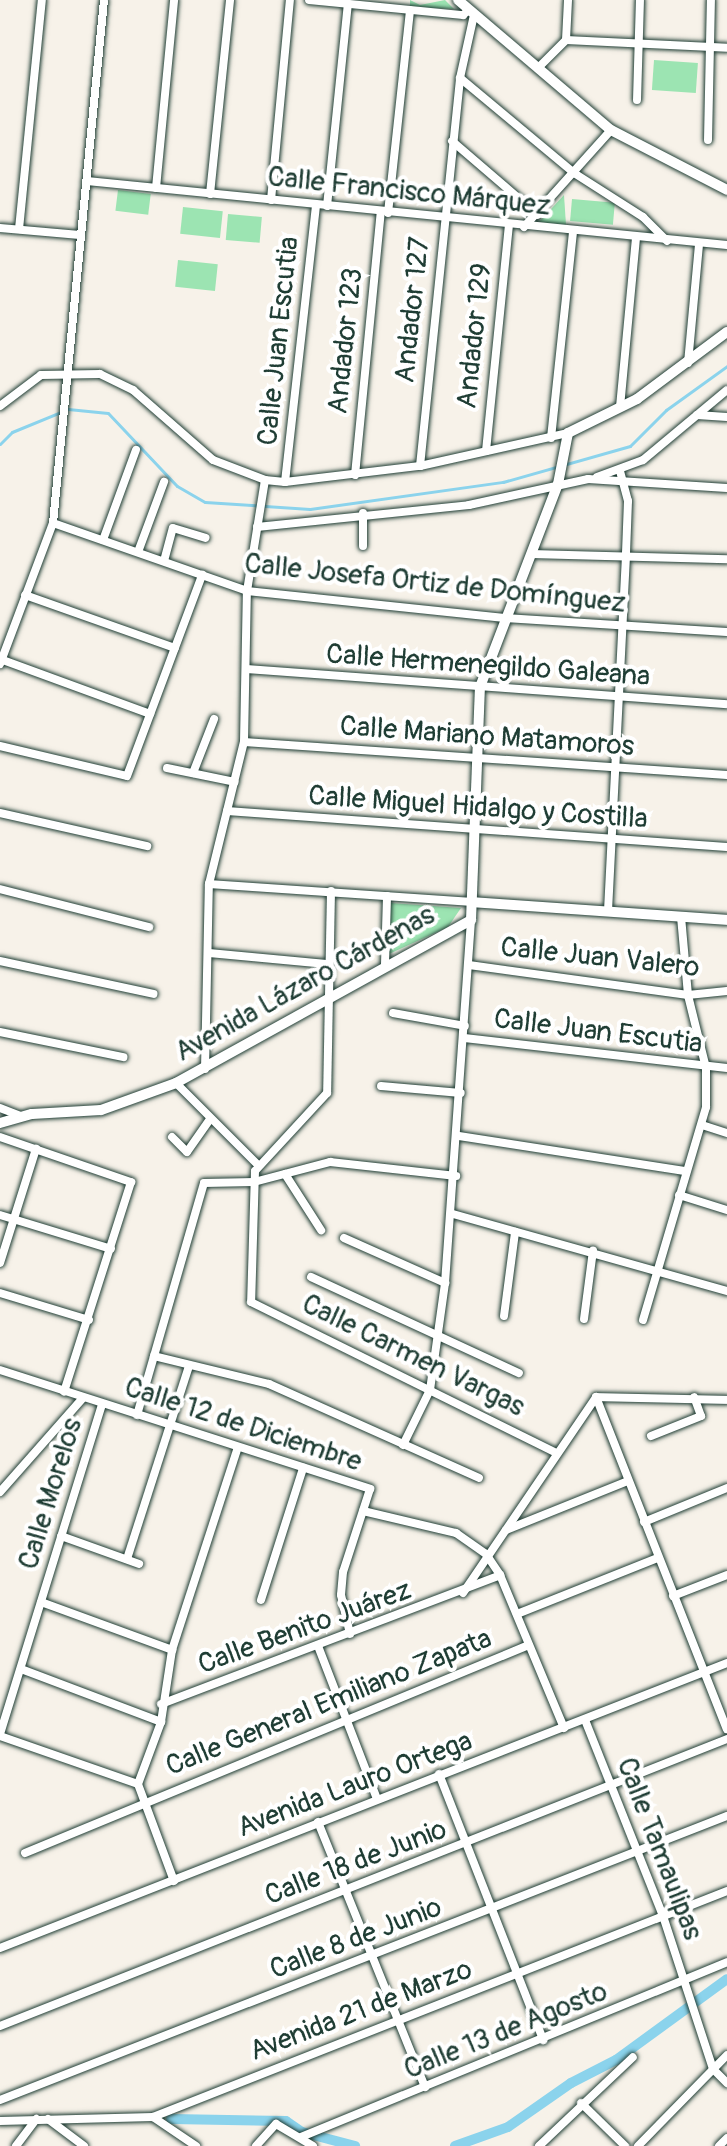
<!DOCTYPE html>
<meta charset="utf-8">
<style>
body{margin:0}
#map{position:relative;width:727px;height:2146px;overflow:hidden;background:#f7f2e9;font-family:Pangolin,sans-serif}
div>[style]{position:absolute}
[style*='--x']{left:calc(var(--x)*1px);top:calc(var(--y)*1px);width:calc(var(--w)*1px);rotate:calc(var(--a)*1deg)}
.green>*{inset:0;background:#9ce4b2;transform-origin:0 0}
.stream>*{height:3px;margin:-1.5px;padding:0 1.5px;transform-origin:1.5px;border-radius:1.5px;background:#8bd3ec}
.canal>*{height:10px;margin:-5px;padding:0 5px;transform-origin:5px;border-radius:5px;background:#8bd3ec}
.roads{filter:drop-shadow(0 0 2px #1f3d34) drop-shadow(0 0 2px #1f3d34)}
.minor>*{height:8px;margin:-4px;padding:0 4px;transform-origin:4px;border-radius:4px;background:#fff}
.tertiary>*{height:10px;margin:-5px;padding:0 5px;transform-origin:5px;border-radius:5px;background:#fff}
span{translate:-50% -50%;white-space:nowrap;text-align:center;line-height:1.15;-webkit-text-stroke:8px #fff;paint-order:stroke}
.street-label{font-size:28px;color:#1f3d34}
</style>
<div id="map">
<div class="green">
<i style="clip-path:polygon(410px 0,420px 5px,445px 0,454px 9px,410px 7px)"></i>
<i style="left:654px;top:60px;width:44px;height:30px;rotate:4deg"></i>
<i style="left:118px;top:190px;width:33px;height:21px;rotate:7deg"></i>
<i style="clip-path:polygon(564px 195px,566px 225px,539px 222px)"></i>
<i style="left:572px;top:199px;width:43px;height:22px;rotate:5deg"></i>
<i style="left:183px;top:207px;width:40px;height:27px;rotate:6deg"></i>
<i style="left:228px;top:214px;width:34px;height:26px;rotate:5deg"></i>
<i style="left:178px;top:260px;width:40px;height:27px;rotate:6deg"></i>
<i style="clip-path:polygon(391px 903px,461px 908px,448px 927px,389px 954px)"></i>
</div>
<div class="stream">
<i style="--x:68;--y:409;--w:40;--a:5.7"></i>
<i style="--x:108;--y:413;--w:100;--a:46.6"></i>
<i style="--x:177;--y:486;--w:32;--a:30"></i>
<i style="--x:205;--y:502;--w:105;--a:3.8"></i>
<i style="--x:310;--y:509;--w:195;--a:-8"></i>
<i style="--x:503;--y:482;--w:132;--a:-15.8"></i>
<i style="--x:630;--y:446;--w:51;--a:-45"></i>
<i style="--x:666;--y:410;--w:75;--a:-35.8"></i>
<i style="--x:0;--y:444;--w:17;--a:-45"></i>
<i style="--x:12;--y:432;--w:53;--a:-22.2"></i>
</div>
<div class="canal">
<i style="--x:171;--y:2119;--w:115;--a:1"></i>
<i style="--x:286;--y:2121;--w:19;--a:35"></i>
<i style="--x:302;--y:2132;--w:55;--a:14.8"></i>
<i style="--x:455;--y:2146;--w:56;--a:-19.7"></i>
<i style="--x:508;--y:2127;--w:77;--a:-34.9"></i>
<i style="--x:571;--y:2083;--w:51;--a:-27.1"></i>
<i style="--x:616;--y:2060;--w:137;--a:-36.1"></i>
</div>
<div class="roads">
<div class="minor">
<i style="--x:309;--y:0;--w:155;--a:5.6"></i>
<i style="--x:463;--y:15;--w:6;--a:-39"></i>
<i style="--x:566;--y:40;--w:40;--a:-87.1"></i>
<i style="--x:540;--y:66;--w:37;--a:-45"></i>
<i style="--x:566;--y:40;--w:161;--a:2.8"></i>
<i style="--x:460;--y:78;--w:148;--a:39.8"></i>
<i style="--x:574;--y:173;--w:82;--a:32.5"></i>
<i style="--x:643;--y:217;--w:34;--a:45"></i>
<i style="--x:637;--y:100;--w:100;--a:-88.3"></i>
<i style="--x:708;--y:140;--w:140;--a:-88.8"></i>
<i style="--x:452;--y:141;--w:113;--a:40.7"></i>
<i style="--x:87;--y:181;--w:643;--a:5.71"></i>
<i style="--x:156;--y:188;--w:189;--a:-84.5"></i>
<i style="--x:210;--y:194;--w:195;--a:-84.1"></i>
<i style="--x:271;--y:200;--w:201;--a:-84.6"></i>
<i style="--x:327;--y:206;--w:203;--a:-84.1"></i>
<i style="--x:388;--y:213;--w:204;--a:-83.8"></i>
<i style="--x:524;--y:227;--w:130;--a:-48.1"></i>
<i style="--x:0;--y:228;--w:80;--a:5"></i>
<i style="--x:19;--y:229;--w:230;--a:-84.3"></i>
<i style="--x:688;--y:363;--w:120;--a:-84.7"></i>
<i style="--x:0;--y:406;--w:51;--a:-37.1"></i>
<i style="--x:41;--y:375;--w:59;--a:-1"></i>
<i style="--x:100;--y:374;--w:37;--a:26"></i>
<i style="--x:133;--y:390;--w:106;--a:41.2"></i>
<i style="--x:213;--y:460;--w:56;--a:21"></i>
<i style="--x:265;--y:480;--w:20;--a:6"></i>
<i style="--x:285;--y:482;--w:136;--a:-6.8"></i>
<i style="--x:420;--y:466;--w:152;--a:-12.6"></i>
<i style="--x:620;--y:407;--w:171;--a:-84.6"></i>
<i style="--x:697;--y:415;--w:30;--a:4"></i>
<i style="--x:551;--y:438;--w:208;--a:-83.9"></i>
<i style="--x:486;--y:451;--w:227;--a:-84.2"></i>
<i style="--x:420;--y:466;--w:390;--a:-84.1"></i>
<i style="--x:460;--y:78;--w:65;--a:-77.5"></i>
<i style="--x:355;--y:475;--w:264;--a:-84.4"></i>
<i style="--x:597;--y:477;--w:49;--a:-20.3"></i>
<i style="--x:643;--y:460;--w:109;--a:-39.8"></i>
<i style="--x:285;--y:482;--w:279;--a:-83.6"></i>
<i style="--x:53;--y:523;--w:206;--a:19.3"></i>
<i style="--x:247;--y:591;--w:259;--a:6"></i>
<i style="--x:505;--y:618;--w:222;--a:3.6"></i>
<i style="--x:257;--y:527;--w:213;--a:-5.9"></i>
<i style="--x:469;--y:505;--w:122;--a:-12.3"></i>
<i style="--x:588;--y:479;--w:139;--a:3.7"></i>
<i style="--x:103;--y:540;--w:96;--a:-69.9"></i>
<i style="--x:363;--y:546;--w:33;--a:-90"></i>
<i style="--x:138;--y:552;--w:75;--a:-69.6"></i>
<i style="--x:531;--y:554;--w:196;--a:1.5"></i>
<i style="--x:164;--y:561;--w:34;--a:-75"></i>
<i style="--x:173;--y:528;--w:34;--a:17"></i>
<i style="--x:25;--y:595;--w:159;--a:19.5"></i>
<i style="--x:0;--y:659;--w:160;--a:20.1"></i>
<i style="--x:0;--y:664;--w:151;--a:-69.4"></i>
<i style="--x:53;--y:523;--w:525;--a:-84.43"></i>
<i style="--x:247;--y:669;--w:481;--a:4.2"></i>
<i style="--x:244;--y:742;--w:484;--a:3.9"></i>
<i style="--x:0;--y:746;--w:130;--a:13.3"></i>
<i style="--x:127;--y:776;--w:215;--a:-69.5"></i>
<i style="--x:167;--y:768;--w:69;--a:11.6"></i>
<i style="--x:193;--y:773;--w:58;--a:-68.7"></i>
<i style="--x:227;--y:811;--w:501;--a:4.12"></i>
<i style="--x:0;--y:813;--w:151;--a:12.7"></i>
<i style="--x:209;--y:884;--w:264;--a:3.9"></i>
<i style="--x:0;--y:889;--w:154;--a:14.3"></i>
<i style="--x:331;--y:891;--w:202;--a:91.1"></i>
<i style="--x:327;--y:1093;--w:106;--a:132.7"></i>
<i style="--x:255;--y:1171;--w:131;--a:91.7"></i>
<i style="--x:251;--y:1302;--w:339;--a:26.3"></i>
<i style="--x:608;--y:911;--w:358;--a:-87.1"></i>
<i style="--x:626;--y:553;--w:52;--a:-87.8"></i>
<i style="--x:628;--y:501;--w:30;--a:-105"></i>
<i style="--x:209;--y:953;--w:118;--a:5.4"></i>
<i style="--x:0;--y:961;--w:157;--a:12.1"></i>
<i style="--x:385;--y:964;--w:68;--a:-88.3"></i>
<i style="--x:469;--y:965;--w:221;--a:7.8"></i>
<i style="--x:688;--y:995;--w:39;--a:-6"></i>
<i style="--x:393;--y:1013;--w:73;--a:10.2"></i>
<i style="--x:0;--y:1032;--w:126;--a:11.5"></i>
<i style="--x:464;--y:1038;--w:265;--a:6.5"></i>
<i style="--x:205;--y:1069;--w:185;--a:-88.8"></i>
<i style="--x:209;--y:884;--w:146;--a:-76.2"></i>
<i style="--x:244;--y:742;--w:151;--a:-88.9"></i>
<i style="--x:247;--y:591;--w:112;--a:-80.8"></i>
<i style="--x:176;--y:1083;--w:116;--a:45"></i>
<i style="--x:381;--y:1086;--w:80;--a:5"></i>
<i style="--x:0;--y:1108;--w:22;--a:21"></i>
<i style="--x:702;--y:1125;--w:26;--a:18"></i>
<i style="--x:459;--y:1136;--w:230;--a:8.8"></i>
<i style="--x:0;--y:1137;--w:139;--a:19"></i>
<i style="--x:131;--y:1182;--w:220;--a:107.7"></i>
<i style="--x:172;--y:1137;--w:21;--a:45"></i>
<i style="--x:187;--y:1152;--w:38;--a:-55"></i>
<i style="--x:285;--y:1174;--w:67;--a:57.3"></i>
<i style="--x:679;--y:1195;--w:50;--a:17.4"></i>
<i style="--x:453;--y:1214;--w:285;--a:15.7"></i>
<i style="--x:0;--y:1215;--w:116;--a:17"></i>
<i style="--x:344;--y:1238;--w:111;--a:24"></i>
<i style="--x:0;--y:1263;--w:120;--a:-72.5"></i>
<i style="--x:311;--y:1277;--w:229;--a:24.8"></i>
<i style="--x:0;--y:1293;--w:93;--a:16.9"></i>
<i style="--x:504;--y:1316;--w:85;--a:-82.5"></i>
<i style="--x:584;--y:1319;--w:69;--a:-82.5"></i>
<i style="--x:643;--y:1320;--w:222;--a:-73.5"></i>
<i style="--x:706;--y:1107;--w:39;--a:-90"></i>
<i style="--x:706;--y:1068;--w:75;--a:-103.9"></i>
<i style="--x:688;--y:995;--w:79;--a:-95.1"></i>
<i style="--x:154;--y:1356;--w:118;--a:13.7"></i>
<i style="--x:269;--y:1384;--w:230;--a:24.1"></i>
<i style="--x:0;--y:1370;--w:389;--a:17.8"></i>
<i style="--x:370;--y:1489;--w:87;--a:108"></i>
<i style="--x:343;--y:1572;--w:23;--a:95"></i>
<i style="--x:341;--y:1595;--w:40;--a:77"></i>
<i style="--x:596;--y:1397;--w:357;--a:68.5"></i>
<i style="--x:137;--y:1415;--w:241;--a:-73.9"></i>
<i style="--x:204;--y:1183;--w:50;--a:-1.1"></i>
<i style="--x:254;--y:1182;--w:79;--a:-14.7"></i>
<i style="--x:330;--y:1162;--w:127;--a:6.3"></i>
<i style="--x:651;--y:1436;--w:54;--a:-21.8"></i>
<i style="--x:701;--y:1416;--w:20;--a:-110"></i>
<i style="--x:403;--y:1445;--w:61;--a:-63.9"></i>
<i style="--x:430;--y:1390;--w:108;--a:-82"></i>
<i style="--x:445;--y:1283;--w:364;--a:-85.9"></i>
<i style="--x:0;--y:1492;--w:125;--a:-48.6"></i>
<i style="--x:363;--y:1511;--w:96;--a:13.3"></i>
<i style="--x:456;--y:1533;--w:37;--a:35"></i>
<i style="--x:486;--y:1554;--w:25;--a:56"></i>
<i style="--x:500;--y:1575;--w:166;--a:67.3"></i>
<i style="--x:644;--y:1522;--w:90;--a:-22.3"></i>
<i style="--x:506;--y:1530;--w:131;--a:-21.9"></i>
<i style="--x:61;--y:1536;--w:83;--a:19.7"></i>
<i style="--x:127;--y:1559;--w:203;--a:-72.2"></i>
<i style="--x:463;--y:1593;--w:237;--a:-55.8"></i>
<i style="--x:596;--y:1397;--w:131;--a:1.3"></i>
<i style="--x:673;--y:1596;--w:58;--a:-21.3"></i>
<i style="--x:261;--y:1600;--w:139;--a:-72.3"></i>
<i style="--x:41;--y:1602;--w:140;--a:20.1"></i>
<i style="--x:517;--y:1614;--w:152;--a:-21.7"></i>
<i style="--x:318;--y:1646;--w:164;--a:68.9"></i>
<i style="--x:21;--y:1669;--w:150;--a:20.7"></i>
<i style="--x:161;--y:1704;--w:363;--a:-20.8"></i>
<i style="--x:585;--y:1720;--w:211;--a:68.3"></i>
<i style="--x:663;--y:1916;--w:161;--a:71.9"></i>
<i style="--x:713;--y:2069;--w:20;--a:45"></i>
<i style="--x:0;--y:1734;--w:345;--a:-72.8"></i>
<i style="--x:0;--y:1736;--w:146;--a:19.2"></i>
<i style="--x:439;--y:1774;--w:286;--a:68.6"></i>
<i style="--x:318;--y:1822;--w:286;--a:68"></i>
<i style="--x:25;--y:1853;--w:545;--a:-22.43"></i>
<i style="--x:174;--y:1881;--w:103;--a:-110.4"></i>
<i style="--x:138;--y:1784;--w:66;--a:-69.6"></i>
<i style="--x:161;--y:1722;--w:73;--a:-81.3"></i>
<i style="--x:172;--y:1650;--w:213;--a:-72"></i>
<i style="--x:0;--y:1948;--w:781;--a:-21.41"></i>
<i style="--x:0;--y:2026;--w:782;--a:-21.54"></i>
<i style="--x:0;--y:2100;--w:781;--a:-21.34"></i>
<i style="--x:581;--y:2103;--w:62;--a:44.3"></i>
<i style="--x:153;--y:2117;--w:52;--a:34"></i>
<i style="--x:48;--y:2119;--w:45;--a:36.9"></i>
<i style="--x:0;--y:2121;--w:153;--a:-1.5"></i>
<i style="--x:153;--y:2117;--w:617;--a:-21.49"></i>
<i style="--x:301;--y:2137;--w:461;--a:-22.3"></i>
<i style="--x:16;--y:2146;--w:34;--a:-53"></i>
<i style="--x:256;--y:2146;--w:30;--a:-48"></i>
<i style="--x:276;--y:2124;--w:43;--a:30.7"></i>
<i style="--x:539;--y:2146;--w:129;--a:-43.4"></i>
<i style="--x:638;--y:2146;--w:127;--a:-45.6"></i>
<i style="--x:719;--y:2146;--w:11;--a:-45"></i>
</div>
<div class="tertiary">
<i style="--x:458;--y:0;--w:201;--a:40.4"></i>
<i style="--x:611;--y:130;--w:131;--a:27.3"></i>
<i style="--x:472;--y:902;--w:256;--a:4"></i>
<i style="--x:0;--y:1123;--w:33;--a:-16"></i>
<i style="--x:32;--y:1114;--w:69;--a:-3.3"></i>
<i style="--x:101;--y:1110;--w:80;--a:-19.8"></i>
<i style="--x:176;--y:1083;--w:337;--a:-28.9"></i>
<i style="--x:471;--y:920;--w:233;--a:-87.8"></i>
<i style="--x:480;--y:687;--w:217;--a:-69"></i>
<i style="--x:558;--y:484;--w:52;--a:-78.9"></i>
<i style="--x:568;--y:433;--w:77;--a:-26.2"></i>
<i style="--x:637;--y:399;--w:112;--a:-36.7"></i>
</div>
</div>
<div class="street-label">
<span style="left:409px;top:192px;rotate:6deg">Calle Francisco Márquez</span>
<span style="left:413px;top:310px;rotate:-84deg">Andador 127</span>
<span style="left:475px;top:336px;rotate:-84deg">Andador 129</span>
<span style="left:279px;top:341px;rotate:-84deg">Calle Juan Escutia</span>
<span style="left:346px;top:341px;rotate:-84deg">Andador 123</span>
<span style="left:435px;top:584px;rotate:6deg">Calle Josefa Ortiz de Domínguez</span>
<span style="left:488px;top:666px;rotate:4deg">Calle Hermenegildo Galeana</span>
<span style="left:487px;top:737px;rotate:4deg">Calle Mariano Matamoros</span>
<span style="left:478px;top:808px;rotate:4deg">Calle Miguel Hidalgo y Costilla</span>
<span style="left:600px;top:958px;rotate:6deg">Calle Juan Valero</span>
<span style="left:305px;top:984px;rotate:-29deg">Avenida Lázaro Cárdenas</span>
<span style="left:598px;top:1032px;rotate:7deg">Calle Juan Escutia</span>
<span style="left:413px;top:1356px;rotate:26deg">Calle Carmen Vargas</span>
<span style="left:243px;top:1425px;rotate:18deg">Calle 12 de Diciembre</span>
<span style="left:51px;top:1494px;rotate:-73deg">Calle Morelos</span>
<span style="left:305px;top:1628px;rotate:-20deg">Calle Benito Juárez</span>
<span style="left:329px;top:1703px;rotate:-22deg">Calle General Emiliano Zapata</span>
<span style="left:355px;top:1785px;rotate:-21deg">Avenida Lauro Ortega</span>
<span style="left:659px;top:1849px;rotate:69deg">Calle Tamaulipas</span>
<span style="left:356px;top:1863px;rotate:-21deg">Calle 18 de Junio</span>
<span style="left:356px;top:1939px;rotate:-21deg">Calle 8 de Junio</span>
<span style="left:361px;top:2011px;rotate:-21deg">Avenida 21 de Marzo</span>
<span style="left:506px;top:2031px;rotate:-22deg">Calle 13 de Agosto</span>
</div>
</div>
